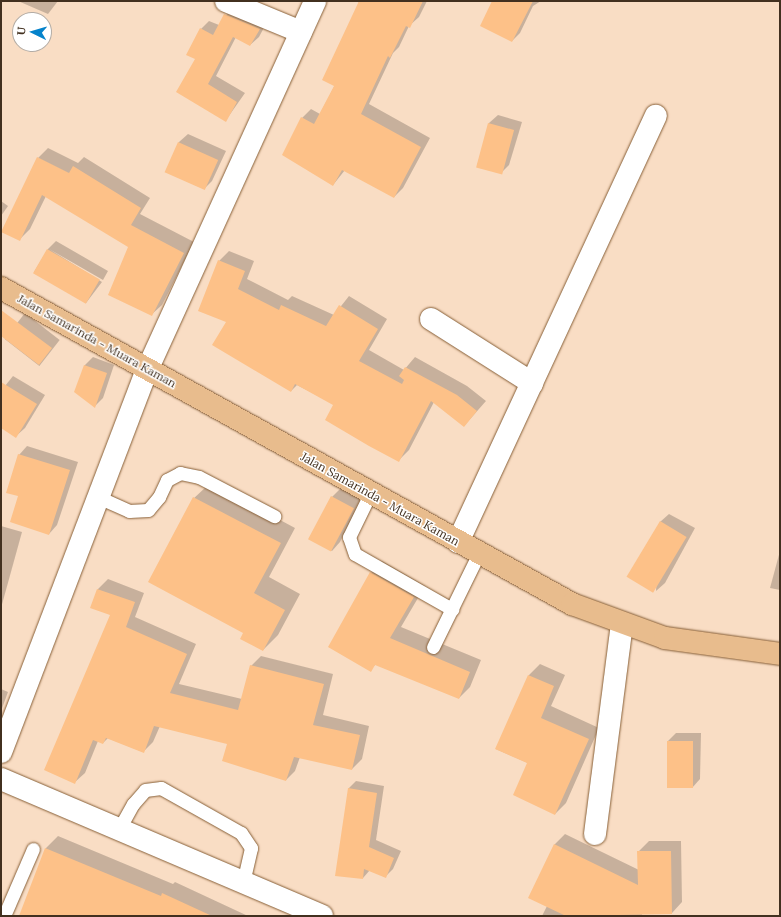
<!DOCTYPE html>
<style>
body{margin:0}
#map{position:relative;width:781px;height:917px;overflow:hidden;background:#f9ddc4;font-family:Lora,serif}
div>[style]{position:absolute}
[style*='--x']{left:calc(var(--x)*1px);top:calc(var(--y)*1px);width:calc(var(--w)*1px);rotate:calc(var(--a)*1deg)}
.shadow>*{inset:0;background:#0003;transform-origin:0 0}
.building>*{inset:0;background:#fdc188;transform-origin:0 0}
.roads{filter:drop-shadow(0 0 1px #875f37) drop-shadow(0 0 1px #875f37)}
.service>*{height:13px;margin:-6.5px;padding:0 6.5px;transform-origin:6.5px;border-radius:6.5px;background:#fff}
.minor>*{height:22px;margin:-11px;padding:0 11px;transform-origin:11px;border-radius:11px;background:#fff}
.primary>*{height:22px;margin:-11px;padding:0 11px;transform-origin:11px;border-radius:11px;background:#e8bc8d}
span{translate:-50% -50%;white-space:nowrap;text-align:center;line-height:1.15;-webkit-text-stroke:3px #fff;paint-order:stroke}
.street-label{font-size:12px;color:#42301f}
.frame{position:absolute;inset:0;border:2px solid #42301f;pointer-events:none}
.north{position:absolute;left:12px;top:12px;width:40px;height:40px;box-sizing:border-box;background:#fff;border:1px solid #b3aca5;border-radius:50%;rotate:275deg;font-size:11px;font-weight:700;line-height:16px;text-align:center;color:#42301f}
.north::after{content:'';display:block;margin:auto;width:14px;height:18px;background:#0583cb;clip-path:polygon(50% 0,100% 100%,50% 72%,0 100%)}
</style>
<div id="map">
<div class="shadow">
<i style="clip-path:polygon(18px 1px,58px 1px,48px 14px)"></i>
<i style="clip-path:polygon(359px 1px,427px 1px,419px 17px,409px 26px,399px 47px,393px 53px,369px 104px,430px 138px,403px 188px,394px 197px,345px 170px,333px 185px,302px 118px,311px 109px,320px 114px,335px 85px)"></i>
<i style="clip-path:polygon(493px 1px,541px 1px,533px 6px,520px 33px,512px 41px)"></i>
<i style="clip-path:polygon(233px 6px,268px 20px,259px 37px,250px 45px,236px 37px,216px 76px,245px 93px,226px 120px,178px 91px,197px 59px,201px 29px,209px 21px,219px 25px)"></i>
<i style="clip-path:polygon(498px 115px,522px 122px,509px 165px,501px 173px,477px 166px,489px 123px)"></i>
<i style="clip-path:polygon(188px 134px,226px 151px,212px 181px,204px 189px,166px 172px,179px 142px)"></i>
<i style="clip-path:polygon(48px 148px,78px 163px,84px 157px,150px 198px,140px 214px,194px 242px,162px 305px,151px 315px,130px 247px,46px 196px,30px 229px,20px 239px,38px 158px)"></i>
<i style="clip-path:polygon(1px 201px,8px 206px,1px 216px)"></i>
<i style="clip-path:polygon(56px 241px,108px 271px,103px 280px,49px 249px,102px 282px,86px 303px,34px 272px,48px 249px)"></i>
<i style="clip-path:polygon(229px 251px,254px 261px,247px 279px,288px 300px,292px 296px,334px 315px,349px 296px,387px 319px,369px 350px,404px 370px,415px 357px,467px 386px,486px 401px,464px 426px,434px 402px,409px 450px,399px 460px,334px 404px,297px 385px,291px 391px,227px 321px,219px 261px)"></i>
<i style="left:25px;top:313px;width:44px;height:33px;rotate:38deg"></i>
<i style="clip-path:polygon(93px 357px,114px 365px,103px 398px,95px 406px,84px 366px)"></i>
<i style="clip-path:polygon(13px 376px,45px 395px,25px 428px,16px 436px,1px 427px,1px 391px)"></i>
<i style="clip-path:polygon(27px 446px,78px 462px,57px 525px,49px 534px,19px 496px,19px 455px)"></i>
<i style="clip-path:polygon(208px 485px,215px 485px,295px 528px,269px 577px,300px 594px,278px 635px,263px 650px,244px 633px,192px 500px)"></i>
<i style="clip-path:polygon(341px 488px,362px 499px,340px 542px,332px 551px,310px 539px,332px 497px)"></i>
<i style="clip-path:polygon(669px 514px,695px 528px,665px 583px,656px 591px,660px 522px)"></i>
<i style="clip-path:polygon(1px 526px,22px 532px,1px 608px)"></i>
<i style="clip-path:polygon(780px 551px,780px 590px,770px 588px)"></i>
<i style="clip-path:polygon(382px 561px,425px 586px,401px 627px,481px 660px,470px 687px,459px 698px,376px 664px,372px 668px,329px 647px,371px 573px)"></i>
<i style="clip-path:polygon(108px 579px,144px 593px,135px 617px,196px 644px,179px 684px,242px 699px,251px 666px,261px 656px,333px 674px,323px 715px,369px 726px,362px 759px,352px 769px,300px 757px,295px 771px,286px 780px,229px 743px,160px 726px,153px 742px,143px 752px,108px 738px,103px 743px,98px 741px,85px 773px,75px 782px,112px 615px,91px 607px,98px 589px)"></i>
<i style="clip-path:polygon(540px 664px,565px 675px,551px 706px,599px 728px,566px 803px,555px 814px,528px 763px,496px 749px,529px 675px)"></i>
<i style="clip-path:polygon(1px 689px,8px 692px,1px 711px)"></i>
<i style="clip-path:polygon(676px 733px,701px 733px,700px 779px,692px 788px,668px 741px)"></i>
<i style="clip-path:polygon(356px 781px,384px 786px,376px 840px,401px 851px,393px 869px,385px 877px,370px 870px,363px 878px,348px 789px)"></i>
<i style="clip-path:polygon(565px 834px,639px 870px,638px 852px,649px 841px,681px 841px,682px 902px,672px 913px,642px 913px,642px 916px,542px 916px,547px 906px,554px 845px)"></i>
<i style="clip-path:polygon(58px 836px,173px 884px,175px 882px,248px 916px,21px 916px,46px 848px)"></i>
</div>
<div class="building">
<i style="clip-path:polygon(359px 1px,423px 1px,410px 28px,406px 26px,390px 58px,388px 56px,361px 114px,421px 147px,394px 198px,342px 170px,333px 186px,282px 155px,301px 117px,314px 124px,334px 86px,322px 80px)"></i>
<i style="clip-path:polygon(492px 1px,533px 1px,512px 42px,480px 26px)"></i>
<i style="clip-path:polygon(224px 14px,260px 29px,250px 46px,233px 37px,208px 84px,237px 102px,226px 122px,176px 92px,195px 59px,186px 55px,200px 28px,213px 35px)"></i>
<i style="left:488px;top:123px;width:27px;height:46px;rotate:15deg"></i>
<i style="left:178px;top:142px;width:44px;height:33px;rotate:24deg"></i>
<i style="clip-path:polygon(37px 157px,69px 173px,73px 166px,141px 208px,131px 225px,184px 253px,152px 316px,108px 295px,128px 247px,42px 195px,20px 241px,1px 232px)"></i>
<i style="left:47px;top:249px;width:61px;height:28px;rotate:30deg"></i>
<i style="clip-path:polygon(218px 260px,245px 271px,238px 289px,279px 310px,281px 305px,326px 326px,339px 305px,378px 329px,359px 361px,402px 384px,404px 380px,399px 376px,405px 367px,457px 395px,477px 411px,464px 427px,431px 401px,399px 462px,369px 446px,325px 420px,333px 405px,295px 384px,291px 392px,212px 345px,226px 322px,198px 311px)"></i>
<i style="clip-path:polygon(1px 310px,52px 348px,39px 365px,1px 336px)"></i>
<i style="clip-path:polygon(84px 365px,107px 373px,95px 408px,74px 392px)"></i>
<i style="clip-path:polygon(1px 382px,37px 404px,16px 438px,1px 428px)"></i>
<i style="clip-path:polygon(18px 454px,70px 470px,49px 535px,10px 522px,18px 496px,6px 493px)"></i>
<i style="left:331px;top:496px;width:26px;height:49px;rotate:28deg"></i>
<i style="clip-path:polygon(193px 497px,281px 543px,254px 593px,285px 610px,263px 651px,240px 639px,243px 633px,148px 582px)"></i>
<i style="left:660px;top:521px;width:31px;height:65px;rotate:31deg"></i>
<i style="clip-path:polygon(370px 572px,414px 597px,390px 638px,470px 672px,459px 699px,375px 665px,371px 672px,328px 647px)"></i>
<i style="clip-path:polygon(97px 589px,135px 602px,126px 627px,187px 654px,170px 693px,238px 710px,250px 665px,324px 684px,313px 725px,360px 735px,352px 770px,294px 757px,286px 781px,222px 761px,227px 744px,154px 726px,144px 753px,106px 738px,103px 744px,93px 740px,75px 784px,44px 770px,110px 615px,90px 608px)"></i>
<i style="clip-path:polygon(528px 675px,554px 686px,541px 718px,589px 739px,555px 815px,513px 795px,527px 763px,495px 749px)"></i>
<i style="left:667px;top:741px;width:26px;height:47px"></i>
<i style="clip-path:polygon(348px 788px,377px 793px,369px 847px,394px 858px,386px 878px,364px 869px,363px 879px,335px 876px)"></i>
<i style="clip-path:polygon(554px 844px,638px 885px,637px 851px,671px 851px,672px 914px,566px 916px,528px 898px)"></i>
<i style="clip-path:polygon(45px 848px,161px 896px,162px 893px,212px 916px,19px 916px)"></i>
</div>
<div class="roads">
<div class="service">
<i style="--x:370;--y:494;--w:48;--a:116"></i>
<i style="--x:349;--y:537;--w:18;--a:71"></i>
<i style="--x:355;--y:554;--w:112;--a:29.6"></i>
<i style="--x:98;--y:497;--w:34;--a:24"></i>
<i style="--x:129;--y:511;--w:19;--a:-3"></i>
<i style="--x:148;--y:510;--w:17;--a:-50"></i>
<i style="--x:159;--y:497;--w:19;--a:-65"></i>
<i style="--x:167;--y:480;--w:15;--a:-28"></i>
<i style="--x:180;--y:473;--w:19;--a:12"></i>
<i style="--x:199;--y:477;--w:85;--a:27.5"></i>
<i style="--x:433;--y:647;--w:105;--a:-63.9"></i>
<i style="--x:119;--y:829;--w:29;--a:-61"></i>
<i style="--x:133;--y:804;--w:18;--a:-49"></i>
<i style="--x:145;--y:790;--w:16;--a:-7"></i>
<i style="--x:161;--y:788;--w:92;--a:29.4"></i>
<i style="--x:241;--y:833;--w:18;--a:56"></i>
<i style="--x:251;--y:848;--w:35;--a:103"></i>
<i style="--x:4;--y:916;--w:73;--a:-66.6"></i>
</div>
<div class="minor">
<i style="--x:226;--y:1;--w:81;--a:22.5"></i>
<i style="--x:431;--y:319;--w:120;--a:32.4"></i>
<i style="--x:458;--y:542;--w:470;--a:-65.1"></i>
<i style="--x:1;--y:752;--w:411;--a:-69.1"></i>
<i style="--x:148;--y:368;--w:403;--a:-65.5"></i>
<i style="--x:1;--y:779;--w:349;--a:23.1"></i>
<i style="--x:595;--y:834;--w:212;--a:-82.7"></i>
</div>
<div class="primary">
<i style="--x:1;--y:288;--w:653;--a:28.96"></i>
<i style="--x:572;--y:604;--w:99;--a:20.1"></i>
<i style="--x:665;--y:638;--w:116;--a:7.9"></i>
</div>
</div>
<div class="street-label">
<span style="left:97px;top:341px;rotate:29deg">Jalan Samarinda - Muara Kaman</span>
<span style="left:380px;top:499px;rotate:29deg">Jalan Samarinda - Muara Kaman</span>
</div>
<div class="frame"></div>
<div class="north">U</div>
</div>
